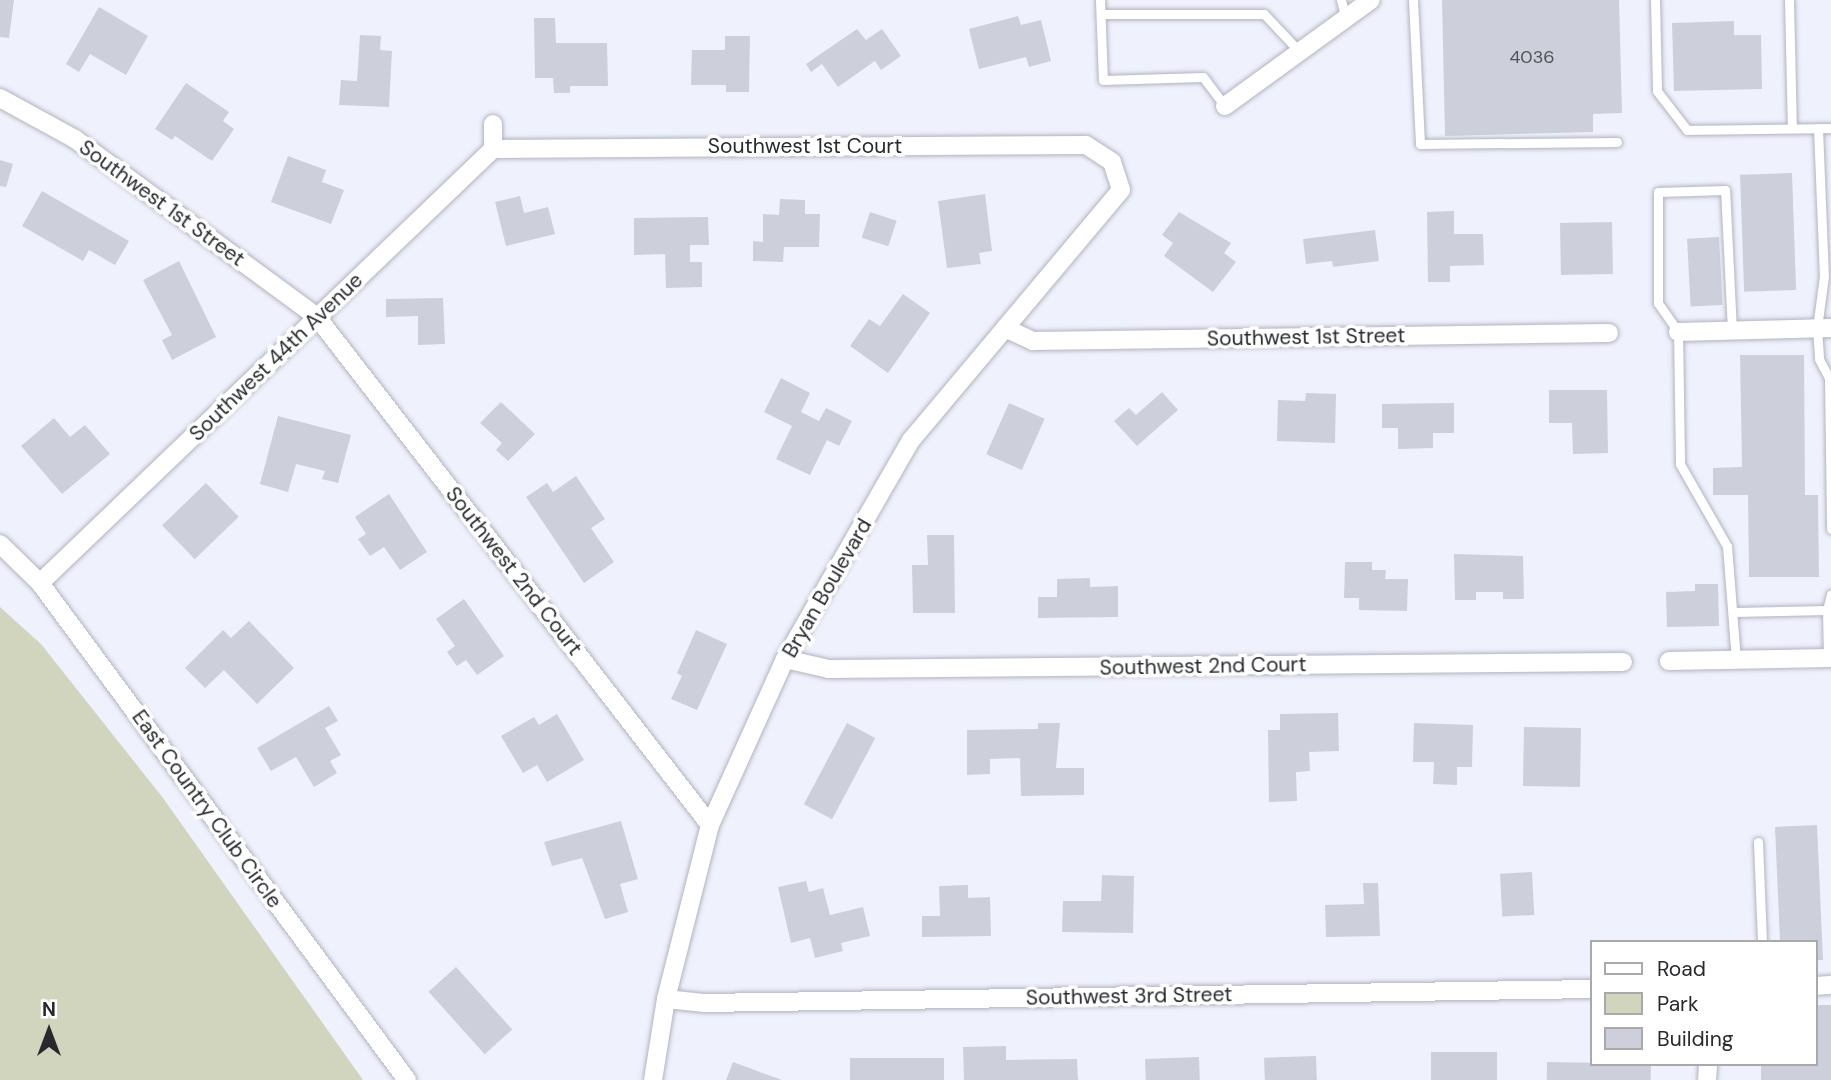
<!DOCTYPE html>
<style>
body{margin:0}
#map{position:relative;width:1831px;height:1080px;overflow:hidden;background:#eff2fd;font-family:"DM Sans",sans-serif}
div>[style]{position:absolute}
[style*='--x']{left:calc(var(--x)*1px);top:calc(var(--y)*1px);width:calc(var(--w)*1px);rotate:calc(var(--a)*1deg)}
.green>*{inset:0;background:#d2d5be}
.building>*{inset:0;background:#cdd0db;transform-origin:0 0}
.roads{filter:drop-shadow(0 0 2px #b1b4be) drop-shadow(0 0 2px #b1b4be)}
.lane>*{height:9px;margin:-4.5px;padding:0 4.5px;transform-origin:4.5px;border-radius:4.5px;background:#fff}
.street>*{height:18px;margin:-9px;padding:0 9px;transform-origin:9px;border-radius:9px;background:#fff}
span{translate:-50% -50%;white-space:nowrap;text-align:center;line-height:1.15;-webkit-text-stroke:7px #fff;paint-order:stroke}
.number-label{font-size:18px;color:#505358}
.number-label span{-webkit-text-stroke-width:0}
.street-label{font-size:21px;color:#27292d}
.legend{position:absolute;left:1590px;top:940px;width:228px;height:126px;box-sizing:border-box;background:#fff;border:2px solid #a9a9ab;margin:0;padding:9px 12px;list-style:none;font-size:21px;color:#27292d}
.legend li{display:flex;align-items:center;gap:14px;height:35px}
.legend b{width:35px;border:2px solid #a9a9ab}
.north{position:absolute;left:14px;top:996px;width:70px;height:70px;-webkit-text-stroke:5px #fff;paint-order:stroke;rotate:0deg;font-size:19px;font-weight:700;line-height:28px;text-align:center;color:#27292d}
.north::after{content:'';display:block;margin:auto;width:24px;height:32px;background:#27292d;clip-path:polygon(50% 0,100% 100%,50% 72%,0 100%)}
</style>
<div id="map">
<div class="green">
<i style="clip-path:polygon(0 607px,41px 644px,163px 798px,363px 1080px,0 1080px)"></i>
</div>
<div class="building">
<i style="clip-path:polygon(0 0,14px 0,9px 38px,0 37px)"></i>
<i style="clip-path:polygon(1442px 0,1619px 0,1622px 113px,1593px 114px,1593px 132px,1445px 136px)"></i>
<i style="clip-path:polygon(99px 7px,148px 36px,126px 75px,90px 54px,79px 72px,66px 64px)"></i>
<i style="clip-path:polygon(1018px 16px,1021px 25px,1041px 20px,1051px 61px,1029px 67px,1026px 57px,979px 69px,969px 29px)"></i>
<i style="clip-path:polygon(534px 18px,555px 18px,556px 43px,607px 43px,608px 86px,570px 86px,570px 93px,554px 93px,553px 78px,535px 78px)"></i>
<i style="clip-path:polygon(1734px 21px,1734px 35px,1761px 35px,1762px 89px,1674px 91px,1672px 23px)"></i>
<i style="clip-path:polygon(857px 29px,866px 40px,882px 29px,901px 56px,881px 70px,875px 61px,838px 87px,822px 64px,811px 72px,806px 64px)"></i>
<i style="clip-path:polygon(360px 35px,381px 36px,380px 50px,392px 51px,389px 107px,339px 105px,341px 80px,357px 81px)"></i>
<i style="clip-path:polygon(725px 36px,750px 36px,749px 92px,726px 92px,726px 85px,691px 85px,692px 50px,725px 50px)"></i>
<i style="clip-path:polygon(186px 83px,229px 112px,223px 121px,234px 129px,212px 161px,175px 136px,172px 140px,155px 129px)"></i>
<i style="clip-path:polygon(288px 156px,326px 170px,322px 182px,344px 190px,331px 224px,271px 202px)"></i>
<i style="clip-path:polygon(0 160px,13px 164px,6px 187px,0 186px)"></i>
<i style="left:1792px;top:173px;width:117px;height:52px;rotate:88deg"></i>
<i style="clip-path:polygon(42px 191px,129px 241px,115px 265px,89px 250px,83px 261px,22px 226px)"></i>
<i style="clip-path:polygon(985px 194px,992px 251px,979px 253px,981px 264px,947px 268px,938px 201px)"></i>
<i style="clip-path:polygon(520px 196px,524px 213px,548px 207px,555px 234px,506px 246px,495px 202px)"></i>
<i style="clip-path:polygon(780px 199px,805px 200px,805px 214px,820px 214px,819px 247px,784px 247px,783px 262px,753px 261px,753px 241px,763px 242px,763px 214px,779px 215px)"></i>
<i style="clip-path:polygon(1454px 211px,1454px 234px,1483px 234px,1484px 265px,1450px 266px,1450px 282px,1428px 282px,1427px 212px)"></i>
<i style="left:870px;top:212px;width:28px;height:27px;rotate:18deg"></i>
<i style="clip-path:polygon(1179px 212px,1231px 243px,1224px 253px,1236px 262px,1213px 292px,1164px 256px,1173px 243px,1162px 235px)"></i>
<i style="clip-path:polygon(708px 217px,709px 245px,690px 245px,690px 262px,702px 262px,702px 287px,666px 288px,665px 254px,634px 255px,634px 218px)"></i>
<i style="left:1612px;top:222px;width:52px;height:52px;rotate:89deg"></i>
<i style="clip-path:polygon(1375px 230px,1379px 261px,1333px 267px,1332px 261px,1306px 264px,1303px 239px)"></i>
<i style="left:1719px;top:237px;width:68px;height:32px;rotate:87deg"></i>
<i style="clip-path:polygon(179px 261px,216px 337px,172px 360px,162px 340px,172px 335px,143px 280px)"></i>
<i style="clip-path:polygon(903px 294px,930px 313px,888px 373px,850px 346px,869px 319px,880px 326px)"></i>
<i style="clip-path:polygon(443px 298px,445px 344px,418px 345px,418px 316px,386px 317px,386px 299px)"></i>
<i style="clip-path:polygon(1740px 355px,1804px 355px,1805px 495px,1818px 495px,1819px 577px,1749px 577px,1748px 495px,1713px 495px,1713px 468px,1742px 467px)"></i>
<i style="clip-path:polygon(781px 378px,810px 393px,801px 412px,819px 421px,826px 408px,852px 421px,839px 446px,827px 440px,810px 475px,776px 459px,792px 426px,764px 412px)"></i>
<i style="clip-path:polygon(1549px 390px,1607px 390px,1608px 453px,1573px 454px,1572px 423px,1549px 423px)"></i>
<i style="clip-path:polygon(1162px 392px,1178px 410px,1137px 446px,1114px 421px,1129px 408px,1136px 415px)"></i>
<i style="clip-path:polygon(1306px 393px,1336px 394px,1335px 443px,1277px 441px,1278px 400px,1305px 401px)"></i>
<i style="clip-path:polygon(501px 402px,535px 434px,508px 461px,496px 450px,502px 443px,480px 423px)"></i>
<i style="left:1009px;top:403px;width:39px;height:56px;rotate:24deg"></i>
<i style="clip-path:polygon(1454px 403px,1454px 433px,1433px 433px,1433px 448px,1398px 449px,1398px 428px,1382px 428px,1382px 404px)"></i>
<i style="clip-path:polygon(278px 416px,351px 435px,338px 483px,322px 479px,325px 471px,296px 464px,288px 492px,260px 484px)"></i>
<i style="clip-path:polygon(54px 418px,70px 437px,85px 425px,110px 454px,62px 494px,21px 446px)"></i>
<i style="clip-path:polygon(576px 476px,605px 519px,591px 528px,614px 562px,584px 583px,526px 497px,547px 483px,553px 492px)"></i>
<i style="left:206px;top:483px;width:47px;height:61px;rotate:46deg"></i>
<i style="clip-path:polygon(389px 494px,427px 552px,400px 570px,384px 547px,370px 556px,358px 539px,366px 534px,355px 517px)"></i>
<i style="clip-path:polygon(927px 535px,954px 535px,955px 613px,913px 613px,912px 565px,928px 565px)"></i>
<i style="clip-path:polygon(1454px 554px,1523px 556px,1524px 599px,1503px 599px,1503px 592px,1476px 592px,1476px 600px,1455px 600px)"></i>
<i style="clip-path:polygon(1345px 562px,1372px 562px,1372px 570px,1386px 570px,1385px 579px,1408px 579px,1407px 611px,1359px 610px,1359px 598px,1344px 598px)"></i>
<i style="clip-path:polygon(1090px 578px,1090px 587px,1118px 586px,1118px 617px,1038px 618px,1038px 597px,1057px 597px,1057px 579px)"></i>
<i style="clip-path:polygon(1695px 584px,1718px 584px,1719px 626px,1667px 627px,1666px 592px,1695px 591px)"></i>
<i style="clip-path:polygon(464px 599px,504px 656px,477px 675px,466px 660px,457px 666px,447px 652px,455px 646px,436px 619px)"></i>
<i style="clip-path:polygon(249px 621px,294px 668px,257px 704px,224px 670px,205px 688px,185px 668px,223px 630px,231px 638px)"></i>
<i style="clip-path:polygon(696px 630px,727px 644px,697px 710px,671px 699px,682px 676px,677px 673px)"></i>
<i style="clip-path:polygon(329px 706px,338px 721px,325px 728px,341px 755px,330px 761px,337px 773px,314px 787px,296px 757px,271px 771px,257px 748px)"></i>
<i style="clip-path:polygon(1338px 713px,1339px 751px,1309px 752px,1310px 771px,1296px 772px,1297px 801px,1269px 802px,1268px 730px,1280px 730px,1280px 714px)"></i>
<i style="clip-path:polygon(557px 714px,584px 760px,547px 782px,537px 765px,523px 773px,501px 736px,534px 717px,539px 725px)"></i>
<i style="left:847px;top:723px;width:32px;height:92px;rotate:28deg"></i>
<i style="clip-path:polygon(1038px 723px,1060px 723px,1056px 768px,1084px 768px,1084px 795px,1021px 796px,1020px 758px,990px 759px,990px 774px,967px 775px,967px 730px,1038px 729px)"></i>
<i style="clip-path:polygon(1414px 723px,1473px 725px,1472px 767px,1457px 767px,1457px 785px,1433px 784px,1434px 762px,1413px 762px)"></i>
<i style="left:1524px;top:727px;width:57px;height:59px;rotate:1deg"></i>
<i style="clip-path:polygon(621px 821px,638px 879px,620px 884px,628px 912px,605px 919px,582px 858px,552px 866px,544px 842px)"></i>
<i style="clip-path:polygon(1817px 825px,1823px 960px,1815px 960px,1815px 942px,1780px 942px,1775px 827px)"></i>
<i style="left:1532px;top:872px;width:43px;height:32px;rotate:87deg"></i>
<i style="clip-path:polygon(1102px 875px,1134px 876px,1133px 933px,1062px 932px,1063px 901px,1101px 901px)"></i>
<i style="clip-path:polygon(806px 881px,809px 892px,823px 888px,830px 915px,863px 907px,870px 936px,841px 943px,843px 951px,815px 958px,810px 938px,791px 943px,778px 887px)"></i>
<i style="clip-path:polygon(1363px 883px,1378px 883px,1380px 936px,1326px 937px,1325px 905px,1364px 904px)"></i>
<i style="clip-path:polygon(968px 885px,968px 898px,990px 897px,991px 936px,922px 937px,922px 916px,940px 916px,939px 886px)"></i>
<i style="left:456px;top:967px;width:84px;height:37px;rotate:48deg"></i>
<i style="clip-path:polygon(1815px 1005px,1831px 1005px,1831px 1080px,1761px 1080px,1761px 1064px,1815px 1064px)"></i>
<i style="clip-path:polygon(1006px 1046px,1006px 1060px,1077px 1059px,1078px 1080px,964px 1080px,963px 1047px)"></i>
<i style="left:1431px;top:1052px;width:66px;height:28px"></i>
<i style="left:1316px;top:1056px;width:24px;height:52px;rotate:88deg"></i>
<i style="left:1199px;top:1057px;width:23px;height:54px;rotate:88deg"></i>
<i style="left:944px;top:1058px;width:22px;height:94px;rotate:90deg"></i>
<i style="clip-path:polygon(733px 1062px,782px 1080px,726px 1080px)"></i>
<i style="left:1547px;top:1062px;width:104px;height:18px;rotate:1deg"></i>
</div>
<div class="roads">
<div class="lane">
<i style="--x:1100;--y:0;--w:80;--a:87.9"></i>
<i style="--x:1103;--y:80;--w:100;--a:-1.7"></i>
<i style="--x:1203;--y:77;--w:36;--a:53"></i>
<i style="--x:1341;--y:0;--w:16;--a:76"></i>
<i style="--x:1413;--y:0;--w:144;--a:87.2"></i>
<i style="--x:1420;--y:144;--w:197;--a:-0.6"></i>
<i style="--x:1655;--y:0;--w:91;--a:88.7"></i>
<i style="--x:1657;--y:91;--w:49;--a:52.4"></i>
<i style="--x:1687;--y:130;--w:144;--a:-0.8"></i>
<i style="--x:1789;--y:0;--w:128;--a:88.7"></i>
<i style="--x:1101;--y:14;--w:163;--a:0"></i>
<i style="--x:1264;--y:14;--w:50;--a:46.6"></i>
<i style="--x:1818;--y:128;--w:148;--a:87.7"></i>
<i style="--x:1824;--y:276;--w:52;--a:97.7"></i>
<i style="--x:1817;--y:328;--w:31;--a:86"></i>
<i style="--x:1819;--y:359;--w:21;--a:62"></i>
<i style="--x:1829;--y:378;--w:151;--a:89.2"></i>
<i style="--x:1732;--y:331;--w:141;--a:-92.8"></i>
<i style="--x:1725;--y:190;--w:67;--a:178.3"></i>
<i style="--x:1658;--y:192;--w:111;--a:90"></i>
<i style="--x:1658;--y:303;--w:35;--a:55"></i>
<i style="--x:1678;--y:332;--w:132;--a:89.1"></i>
<i style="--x:1680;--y:464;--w:95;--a:60.2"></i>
<i style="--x:1727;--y:546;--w:114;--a:85.5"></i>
<i style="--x:1827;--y:610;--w:16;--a:-76"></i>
<i style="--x:1734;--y:612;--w:93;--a:-1.2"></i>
<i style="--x:1827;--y:610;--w:47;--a:88.8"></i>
<i style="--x:1758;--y:842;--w:100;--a:87.7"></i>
</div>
<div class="street">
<i style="--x:0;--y:98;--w:85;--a:28.7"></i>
<i style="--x:75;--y:139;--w:300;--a:36.3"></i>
<i style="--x:317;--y:317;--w:642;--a:52.27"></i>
<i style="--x:1225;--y:106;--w:180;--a:-36"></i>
<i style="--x:493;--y:149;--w:593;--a:-0.39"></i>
<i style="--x:1086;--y:145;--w:31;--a:33"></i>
<i style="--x:1112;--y:162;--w:29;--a:72"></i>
<i style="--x:1121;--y:190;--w:326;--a:130"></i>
<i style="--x:911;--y:440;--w:253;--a:119.9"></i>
<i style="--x:785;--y:659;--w:182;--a:114.3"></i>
<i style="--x:710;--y:825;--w:179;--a:104.2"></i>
<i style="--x:666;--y:999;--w:82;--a:99.1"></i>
<i style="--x:1005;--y:328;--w:31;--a:25"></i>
<i style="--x:1033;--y:341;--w:576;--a:-0.8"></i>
<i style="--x:1678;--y:332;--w:153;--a:-1.5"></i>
<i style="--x:0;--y:544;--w:56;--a:44.3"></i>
<i style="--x:40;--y:583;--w:618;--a:53.56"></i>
<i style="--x:40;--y:583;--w:627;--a:-43.77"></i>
<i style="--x:493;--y:149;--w:25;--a:-90"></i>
<i style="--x:785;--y:659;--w:45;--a:12.8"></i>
<i style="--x:829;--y:669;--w:794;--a:-0.51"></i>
<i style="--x:1669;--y:661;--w:162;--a:-1.1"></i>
<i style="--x:1815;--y:986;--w:16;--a:-4"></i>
<i style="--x:666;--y:999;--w:37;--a:6"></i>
<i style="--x:703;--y:1003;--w:888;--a:-0.9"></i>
<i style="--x:1707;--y:1080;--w:16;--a:-86"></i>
</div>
</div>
<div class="number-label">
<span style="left:1532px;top:57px">4036</span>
</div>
<div class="street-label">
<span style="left:805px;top:146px">Southwest 1st Court</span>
<span style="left:162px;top:203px;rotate:36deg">Southwest 1st Street</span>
<span style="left:1306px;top:337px;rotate:-1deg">Southwest 1st Street</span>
<span style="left:276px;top:357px;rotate:-44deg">Southwest 44th Avenue</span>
<span style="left:514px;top:571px;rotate:52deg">Southwest 2nd Court</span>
<span style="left:827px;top:588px;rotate:-60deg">Bryan Boulevard</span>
<span style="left:1203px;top:666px;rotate:-1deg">Southwest 2nd Court</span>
<span style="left:207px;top:809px;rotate:54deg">East Country Club Circle</span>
<span style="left:1129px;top:996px;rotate:-1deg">Southwest 3rd Street</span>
</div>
<ul class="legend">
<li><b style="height:9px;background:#fff"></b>Road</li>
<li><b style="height:19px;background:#d2d5be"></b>Park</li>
<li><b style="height:19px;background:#cdd0db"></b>Building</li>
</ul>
<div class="north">N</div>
</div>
